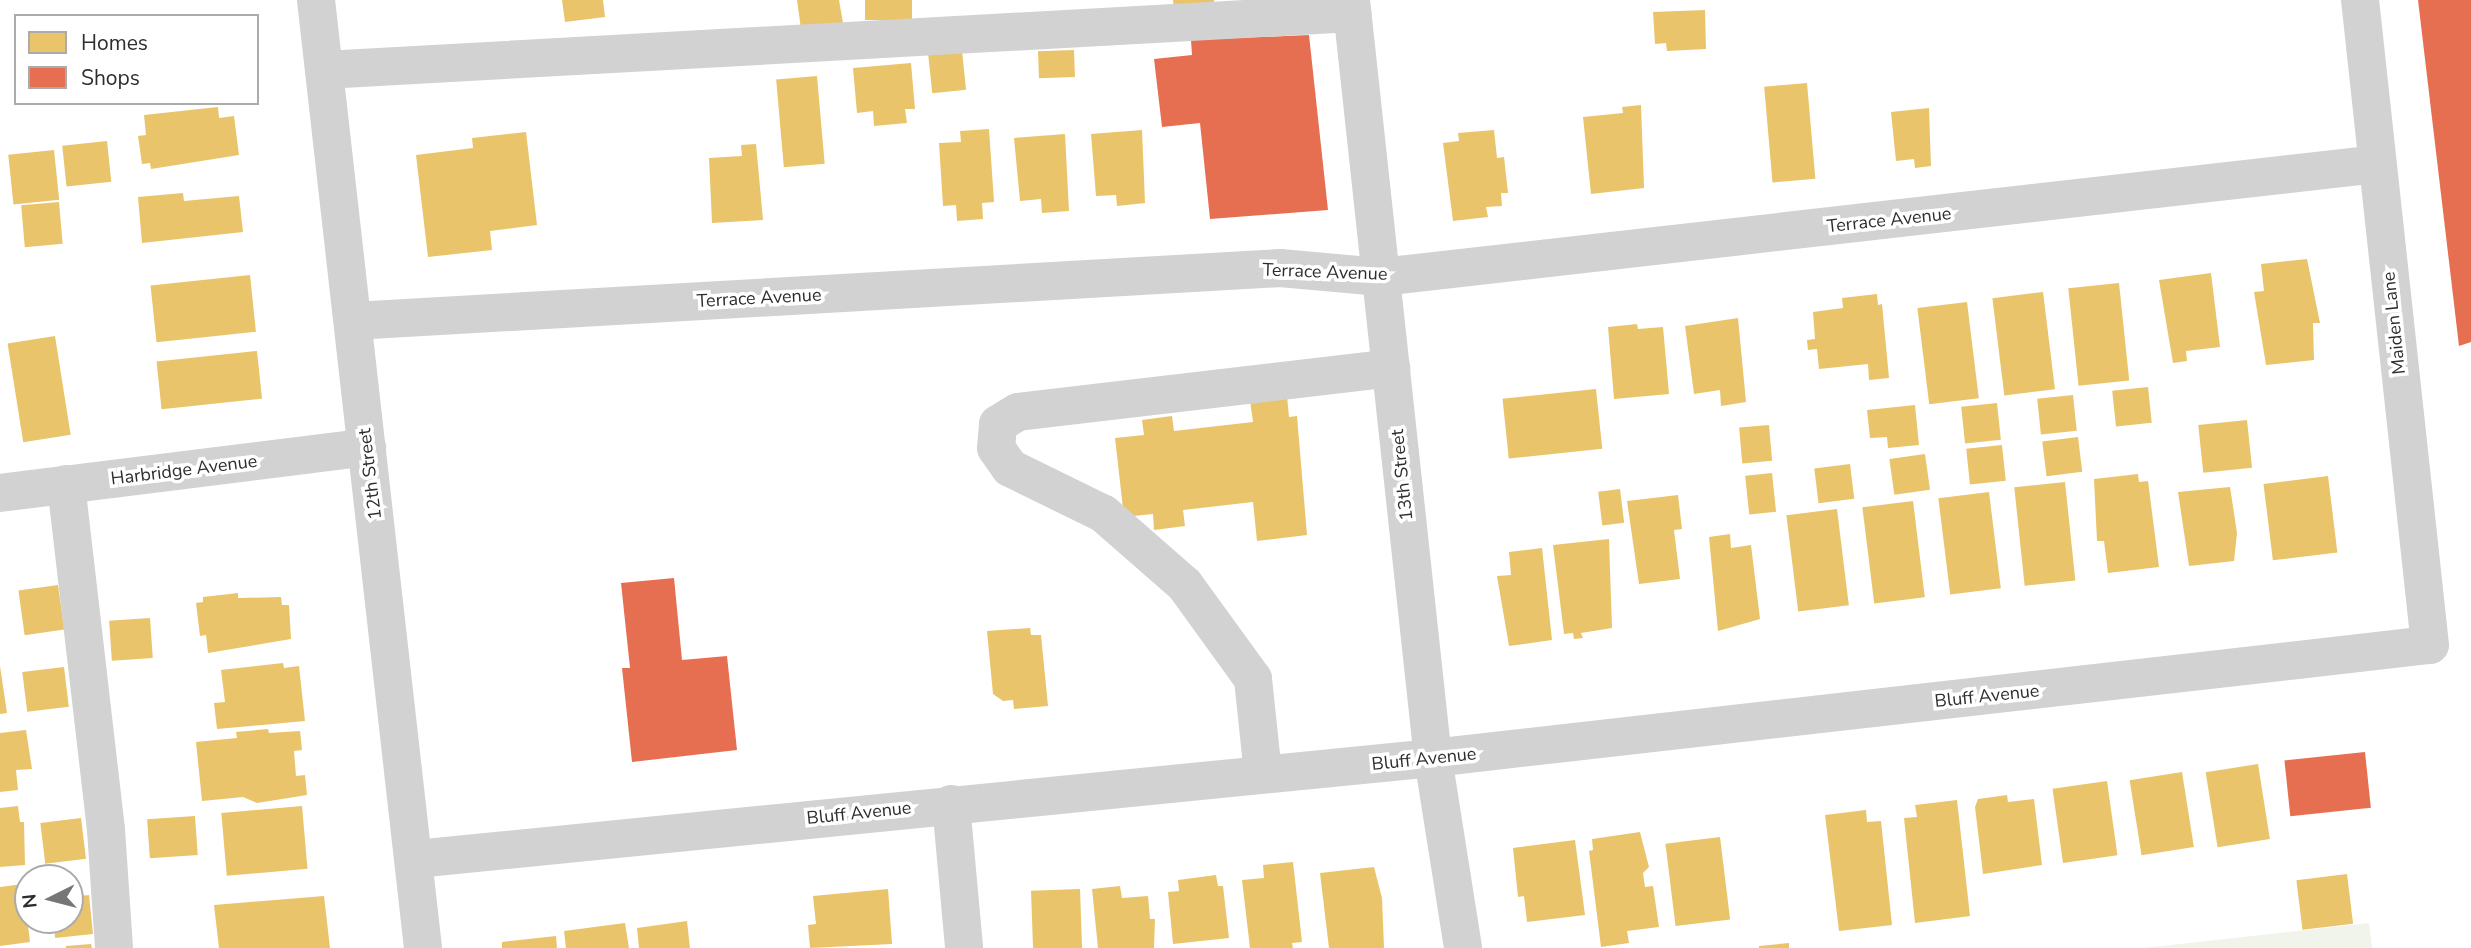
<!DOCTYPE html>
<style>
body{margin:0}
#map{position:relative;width:2471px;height:948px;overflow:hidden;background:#fff;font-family:"Nunito Sans",sans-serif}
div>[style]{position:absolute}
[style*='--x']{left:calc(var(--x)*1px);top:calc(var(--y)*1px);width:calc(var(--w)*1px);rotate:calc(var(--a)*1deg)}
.green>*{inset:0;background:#f0f4eb}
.homes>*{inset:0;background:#e9c46a;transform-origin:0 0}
.shops>*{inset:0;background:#e76f51;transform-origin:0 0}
.minor>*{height:38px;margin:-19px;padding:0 19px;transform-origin:19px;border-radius:19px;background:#d2d2d2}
span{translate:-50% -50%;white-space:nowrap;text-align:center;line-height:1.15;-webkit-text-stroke:7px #fff;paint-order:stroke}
.street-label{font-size:18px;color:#2d2d2d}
.legend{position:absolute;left:14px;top:14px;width:245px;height:91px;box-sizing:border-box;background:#fff;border:2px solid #ababab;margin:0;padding:9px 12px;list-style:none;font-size:21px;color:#2d2d2d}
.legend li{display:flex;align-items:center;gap:14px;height:35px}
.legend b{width:35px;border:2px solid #ababab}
.north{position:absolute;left:14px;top:864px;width:70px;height:70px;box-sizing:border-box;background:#fff;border:2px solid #ababab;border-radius:50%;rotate:264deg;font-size:19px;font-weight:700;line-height:28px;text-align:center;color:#2d2d2d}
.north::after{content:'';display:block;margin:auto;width:24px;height:32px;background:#767676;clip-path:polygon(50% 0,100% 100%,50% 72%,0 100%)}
</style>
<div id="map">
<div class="green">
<i style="clip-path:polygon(2369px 923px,2372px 948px,2144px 948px)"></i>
</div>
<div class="homes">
<i style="clip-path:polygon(562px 0,603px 0,605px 17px,565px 22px)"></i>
<i style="clip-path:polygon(797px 0,839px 0,843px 23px,801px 29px)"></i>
<i style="left:865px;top:0;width:47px;height:20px"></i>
<i style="clip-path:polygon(1173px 0,1214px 0,1214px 6px,1174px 9px)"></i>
<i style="clip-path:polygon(1705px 10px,1706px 49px,1667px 51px,1666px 43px,1655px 44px,1653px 12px)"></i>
<i style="left:1074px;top:50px;width:27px;height:36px;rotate:88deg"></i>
<i style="left:962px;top:51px;width:39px;height:34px;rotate:84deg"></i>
<i style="clip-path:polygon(911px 63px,915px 109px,905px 109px,907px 123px,874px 126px,873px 111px,857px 113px,853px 68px)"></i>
<i style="left:817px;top:76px;width:88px;height:41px;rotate:85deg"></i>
<i style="left:1807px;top:83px;width:96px;height:43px;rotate:85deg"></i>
<i style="clip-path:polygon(1641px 105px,1644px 188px,1591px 194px,1583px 117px,1623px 113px,1622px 107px)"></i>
<i style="clip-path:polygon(218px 107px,219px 118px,234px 116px,239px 155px,151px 169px,150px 163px,142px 164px,138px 136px,146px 135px,144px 115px)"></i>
<i style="clip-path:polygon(1929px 108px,1931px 166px,1915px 168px,1914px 159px,1896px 161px,1891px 112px)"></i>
<i style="clip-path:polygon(989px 129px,994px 202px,982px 203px,983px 219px,957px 221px,956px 205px,943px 206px,939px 143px,961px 142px,960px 131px)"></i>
<i style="clip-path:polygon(1142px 130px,1145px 203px,1117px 206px,1116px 195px,1096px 196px,1091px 134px)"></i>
<i style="clip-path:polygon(1494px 130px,1497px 158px,1504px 157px,1508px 193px,1501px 193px,1502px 206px,1486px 207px,1488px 217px,1453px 221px,1443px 143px,1459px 141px,1458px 133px)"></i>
<i style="clip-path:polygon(526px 132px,537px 225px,490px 231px,492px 250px,428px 257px,416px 155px,473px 148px,472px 138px)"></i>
<i style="clip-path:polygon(1065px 134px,1069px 211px,1042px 213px,1041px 199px,1020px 201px,1014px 138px)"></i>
<i style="left:107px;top:141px;width:41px;height:45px;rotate:84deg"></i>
<i style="clip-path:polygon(756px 144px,763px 220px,712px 223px,709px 158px,742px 156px,741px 145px)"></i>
<i style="left:54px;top:150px;width:50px;height:46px;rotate:84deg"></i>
<i style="clip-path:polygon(183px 193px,184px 201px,239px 196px,243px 232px,142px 243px,138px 197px)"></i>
<i style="left:59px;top:202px;width:42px;height:38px;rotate:85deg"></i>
<i style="clip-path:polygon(2307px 259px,2320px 323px,2313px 323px,2314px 360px,2266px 365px,2254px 292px,2264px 291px,2261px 264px)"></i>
<i style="clip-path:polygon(2211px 273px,2220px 347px,2186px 351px,2187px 361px,2173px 363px,2159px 280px)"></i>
<i style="left:250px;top:275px;width:57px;height:100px;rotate:84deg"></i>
<i style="left:2119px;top:283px;width:98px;height:51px;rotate:84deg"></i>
<i style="left:2043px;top:292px;width:98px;height:51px;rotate:83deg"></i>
<i style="clip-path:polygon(1877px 294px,1878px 305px,1882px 304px,1889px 378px,1869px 380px,1868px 364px,1819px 369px,1817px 349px,1808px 350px,1807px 340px,1815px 339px,1813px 312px,1843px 308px,1842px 298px)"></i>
<i style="left:1967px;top:302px;width:97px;height:50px;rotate:83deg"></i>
<i style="clip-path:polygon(1738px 318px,1746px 402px,1721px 406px,1720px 390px,1694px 394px,1685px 326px)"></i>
<i style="clip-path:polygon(1637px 324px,1638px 329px,1663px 327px,1669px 394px,1614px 399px,1608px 327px)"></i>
<i style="left:55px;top:336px;width:100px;height:48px;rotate:81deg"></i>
<i style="left:257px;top:351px;width:48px;height:101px;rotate:84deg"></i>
<i style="clip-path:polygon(1285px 375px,1289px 417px,1297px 416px,1307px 535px,1257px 541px,1253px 502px,1183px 510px,1185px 526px,1154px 530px,1153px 514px,1124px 517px,1115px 438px,1144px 435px,1142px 420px,1172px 416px,1174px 431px,1253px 422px,1247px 379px)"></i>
<i style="left:2148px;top:387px;width:36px;height:36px;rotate:84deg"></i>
<i style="left:1596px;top:389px;width:60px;height:94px;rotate:84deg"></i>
<i style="left:2073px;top:395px;width:36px;height:36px;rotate:84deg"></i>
<i style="left:1997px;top:403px;width:37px;height:36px;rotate:84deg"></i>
<i style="clip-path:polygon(1915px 405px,1919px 445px,1888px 448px,1887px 437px,1870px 438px,1867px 410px)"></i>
<i style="left:2247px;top:420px;width:48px;height:49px;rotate:84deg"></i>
<i style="left:1769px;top:425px;width:36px;height:30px;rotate:85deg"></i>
<i style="left:2078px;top:437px;width:35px;height:36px;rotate:83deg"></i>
<i style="left:2002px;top:445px;width:36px;height:36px;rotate:84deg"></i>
<i style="left:1925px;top:454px;width:36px;height:36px;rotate:82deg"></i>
<i style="left:1850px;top:464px;width:35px;height:36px;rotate:83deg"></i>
<i style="left:1772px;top:473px;width:39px;height:27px;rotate:84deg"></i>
<i style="clip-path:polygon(2138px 474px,2139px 482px,2148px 481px,2159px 567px,2108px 573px,2104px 541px,2097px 541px,2094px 479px)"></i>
<i style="left:2328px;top:476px;width:77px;height:65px;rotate:83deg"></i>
<i style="left:2065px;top:482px;width:99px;height:51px;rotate:84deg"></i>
<i style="clip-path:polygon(2230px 487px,2237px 533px,2234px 561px,2189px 566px,2178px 492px)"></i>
<i style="left:1620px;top:489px;width:34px;height:22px;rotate:83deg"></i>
<i style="left:1989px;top:492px;width:97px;height:51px;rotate:83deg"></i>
<i style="clip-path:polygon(1678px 495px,1682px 529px,1674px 530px,1680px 579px,1639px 584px,1627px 501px)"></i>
<i style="left:1913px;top:501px;width:97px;height:51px;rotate:83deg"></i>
<i style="left:1837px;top:509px;width:97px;height:51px;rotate:83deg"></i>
<i style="clip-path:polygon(1730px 534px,1731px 548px,1751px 545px,1760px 619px,1718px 631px,1709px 537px)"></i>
<i style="clip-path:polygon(1609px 539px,1612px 628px,1581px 633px,1583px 638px,1574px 639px,1573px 633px,1564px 634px,1553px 545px)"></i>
<i style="clip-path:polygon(1542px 548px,1552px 640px,1509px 646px,1497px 576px,1511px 575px,1509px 552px)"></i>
<i style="left:58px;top:585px;width:45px;height:40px;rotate:82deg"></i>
<i style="clip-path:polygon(238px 593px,238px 598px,281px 597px,282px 605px,289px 605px,291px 639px,208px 653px,206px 635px,200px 636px,196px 603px,203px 602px,203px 597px)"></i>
<i style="left:150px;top:618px;width:40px;height:41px;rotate:86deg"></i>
<i style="clip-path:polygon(1030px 628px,1031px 635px,1041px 635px,1048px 706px,1014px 709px,1013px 700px,1003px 701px,993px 694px,987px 631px)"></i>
<i style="clip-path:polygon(283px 663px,284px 668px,299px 666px,305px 721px,217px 729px,214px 703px,225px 702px,221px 670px)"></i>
<i style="clip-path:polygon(0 666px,7px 713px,0 714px)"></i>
<i style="left:64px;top:667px;width:40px;height:42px;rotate:83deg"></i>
<i style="clip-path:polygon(268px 729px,269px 733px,300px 731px,302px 750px,294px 751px,296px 776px,305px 775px,307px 795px,257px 803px,243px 797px,202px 801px,196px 742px,237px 738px,236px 732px)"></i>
<i style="clip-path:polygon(26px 730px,32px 769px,16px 770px,18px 790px,0 792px,0 733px)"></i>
<i style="left:2258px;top:764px;width:76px;height:53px;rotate:81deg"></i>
<i style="left:2182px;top:772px;width:76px;height:53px;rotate:81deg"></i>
<i style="left:2107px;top:781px;width:75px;height:55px;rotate:82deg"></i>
<i style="clip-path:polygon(2007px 795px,2008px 802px,2034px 799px,2042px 865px,1983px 874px,1975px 807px,1978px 799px)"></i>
<i style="clip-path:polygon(1957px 800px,1970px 916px,1915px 923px,1904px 818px,1917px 817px,1915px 805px)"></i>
<i style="clip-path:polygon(18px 806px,20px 822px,24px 822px,25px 865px,0 867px,0 808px)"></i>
<i style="left:302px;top:806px;width:63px;height:81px;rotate:85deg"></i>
<i style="clip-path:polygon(1866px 810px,1867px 822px,1881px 821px,1892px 925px,1839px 931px,1825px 815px)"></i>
<i style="left:195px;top:816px;width:39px;height:48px;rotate:86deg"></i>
<i style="left:81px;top:818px;width:41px;height:41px;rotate:83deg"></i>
<i style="clip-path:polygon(1640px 832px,1649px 867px,1643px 873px,1645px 887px,1653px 886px,1659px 927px,1627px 931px,1629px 943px,1601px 947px,1589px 851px,1593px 850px,1592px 839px)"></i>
<i style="left:1720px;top:837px;width:83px;height:55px;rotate:83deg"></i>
<i style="clip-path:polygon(1575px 840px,1585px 915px,1527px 922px,1524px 896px,1518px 897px,1513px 848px)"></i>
<i style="clip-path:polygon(1293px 862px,1302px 942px,1292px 943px,1293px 948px,1250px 948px,1242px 880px,1264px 878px,1263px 865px)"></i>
<i style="clip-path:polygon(1374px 867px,1382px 898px,1384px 948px,1329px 948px,1320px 873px)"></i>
<i style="left:2347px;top:874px;width:50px;height:51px;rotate:83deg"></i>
<i style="clip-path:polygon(1216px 875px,1218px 886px,1223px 886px,1229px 938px,1173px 944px,1168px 892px,1179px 891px,1178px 880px)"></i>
<i style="clip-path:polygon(23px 884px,30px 942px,0 946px,0 887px)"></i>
<i style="clip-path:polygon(1120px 886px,1122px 898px,1148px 896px,1150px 919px,1155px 919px,1154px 948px,1098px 948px,1092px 889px)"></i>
<i style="clip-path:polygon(888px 889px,892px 944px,810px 948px,808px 925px,816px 924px,813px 896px)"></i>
<i style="left:1080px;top:889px;width:59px;height:49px;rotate:88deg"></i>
<i style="clip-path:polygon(89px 895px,93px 934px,55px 938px,54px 922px,49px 920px,70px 920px,70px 897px)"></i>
<i style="clip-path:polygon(324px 896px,330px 948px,219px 948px,214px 905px)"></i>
<i style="clip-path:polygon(687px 921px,690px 948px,639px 948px,637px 928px)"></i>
<i style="clip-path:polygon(625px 923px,629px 948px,566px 948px,564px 931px)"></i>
<i style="clip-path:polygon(556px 936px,557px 948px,502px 948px,502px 942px)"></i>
<i style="clip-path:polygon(1789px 943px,1789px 948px,1759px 948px,1759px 946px)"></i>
<i style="clip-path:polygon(91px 944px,92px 948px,66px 948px,66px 946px)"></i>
</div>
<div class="shops">
<i style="clip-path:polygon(2418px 0,2471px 0,2471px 342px,2459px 346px)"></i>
<i style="clip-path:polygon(1309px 35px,1328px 210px,1210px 219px,1200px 123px,1162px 127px,1154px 59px,1192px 55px,1191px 40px)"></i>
<i style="clip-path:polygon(674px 578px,682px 660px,727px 656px,737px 750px,632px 762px,622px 668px,630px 668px,621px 583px)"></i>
<i style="left:2365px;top:752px;width:56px;height:81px;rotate:84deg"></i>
</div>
<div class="minor">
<i style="--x:316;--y:0;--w:954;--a:83.56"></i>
<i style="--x:1351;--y:0;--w:762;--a:83.83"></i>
<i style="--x:1433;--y:758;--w:192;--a:81"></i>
<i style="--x:324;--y:70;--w:1030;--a:-3.17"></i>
<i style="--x:353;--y:321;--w:929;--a:-3.27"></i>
<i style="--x:1280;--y:268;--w:101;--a:5.1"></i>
<i style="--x:1381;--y:277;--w:1002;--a:-6.47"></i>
<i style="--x:66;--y:484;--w:348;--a:83.4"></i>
<i style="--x:106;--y:830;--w:118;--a:86.1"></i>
<i style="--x:0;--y:493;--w:370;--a:-7.1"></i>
<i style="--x:1263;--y:774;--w:96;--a:-96"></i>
<i style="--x:1253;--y:679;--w:116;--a:-125.9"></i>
<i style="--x:1185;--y:585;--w:108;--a:-138.8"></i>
<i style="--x:1104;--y:514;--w:105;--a:-153.9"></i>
<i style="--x:1010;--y:468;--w:24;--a:-125"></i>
<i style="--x:996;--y:448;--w:24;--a:-85"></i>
<i style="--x:998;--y:424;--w:23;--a:-31"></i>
<i style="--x:1018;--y:412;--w:376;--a:-6.7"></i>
<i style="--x:951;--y:804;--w:145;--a:84.8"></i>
<i style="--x:416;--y:859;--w:1022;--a:-5.67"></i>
<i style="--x:1433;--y:758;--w:1003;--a:-6.47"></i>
<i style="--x:2430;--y:645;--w:649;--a:-96.19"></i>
</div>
<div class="street-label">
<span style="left:1889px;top:220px;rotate:-6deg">Terrace Avenue</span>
<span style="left:1325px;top:272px;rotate:2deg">Terrace Avenue</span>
<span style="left:759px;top:298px;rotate:-3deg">Terrace Avenue</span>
<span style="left:2394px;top:323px;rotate:-96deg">Maiden Lane</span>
<span style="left:184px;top:470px;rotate:-7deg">Harbridge Avenue</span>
<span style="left:370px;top:474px;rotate:-97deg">12th Street</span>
<span style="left:1402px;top:475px;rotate:-96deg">13th Street</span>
<span style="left:1987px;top:696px;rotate:-6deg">Bluff Avenue</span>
<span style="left:1424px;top:759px;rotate:-6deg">Bluff Avenue</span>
<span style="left:859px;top:813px;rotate:-6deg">Bluff Avenue</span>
</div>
<ul class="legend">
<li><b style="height:19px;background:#e9c46a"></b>Homes</li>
<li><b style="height:19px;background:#e76f51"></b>Shops</li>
</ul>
<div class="north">N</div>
</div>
